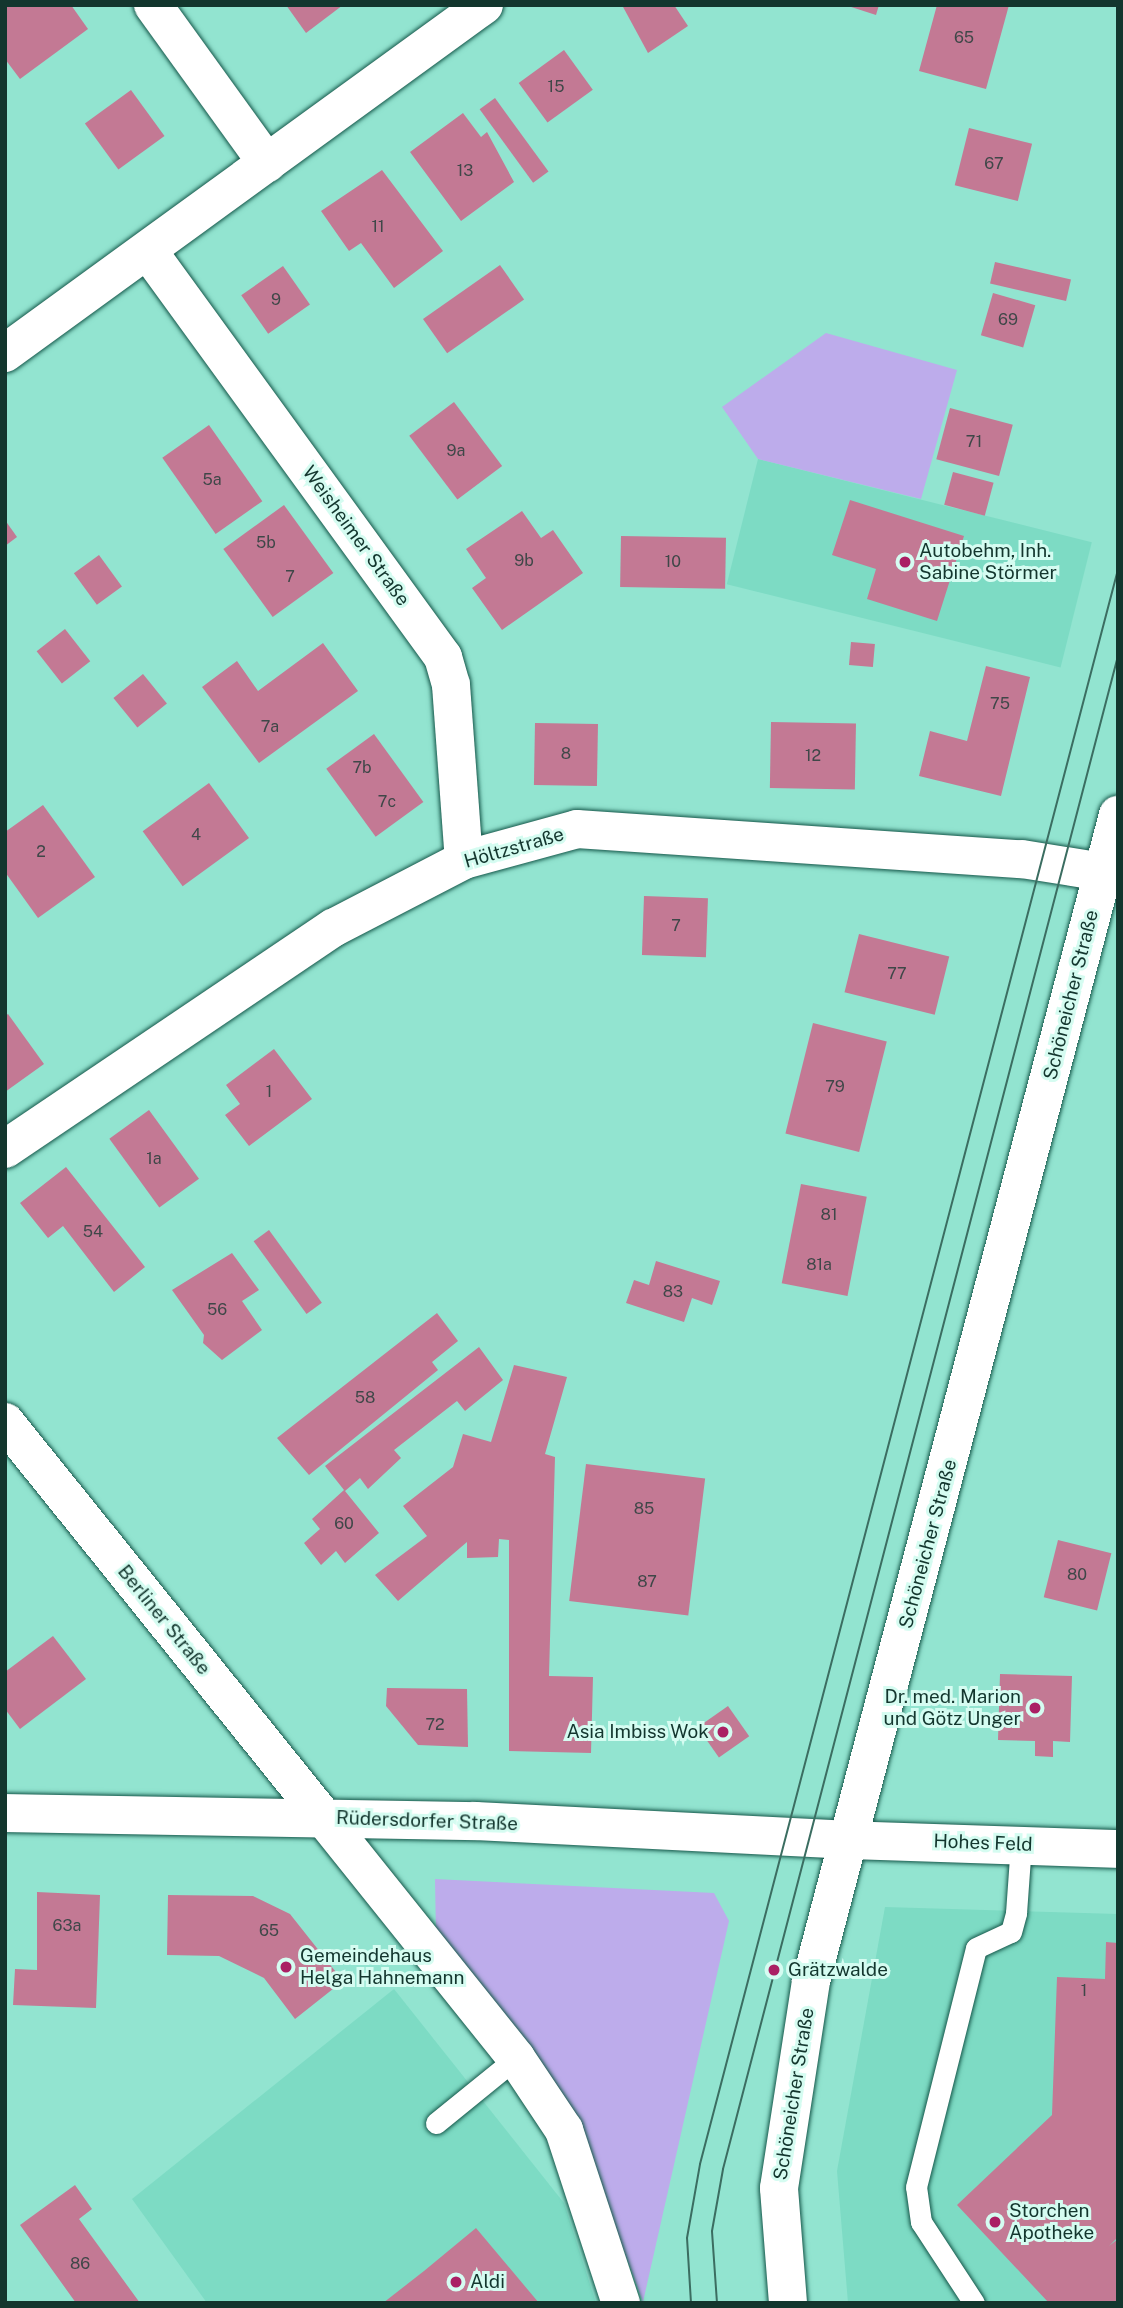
<!DOCTYPE html>
<meta charset="utf-8">
<style>
body{margin:0}
#map{position:relative;width:1123px;height:2308px;overflow:hidden;background:#92e4d0;font-family:"Public Sans",sans-serif}
div>[style]{position:absolute}
[style*='--x']{left:calc(var(--x)*1px);top:calc(var(--y)*1px);width:calc(var(--w)*1px);rotate:calc(var(--a)*1deg)}
.built>*{inset:0;background:#7ddbc4;transform-origin:0 0}
.green>*{inset:0;background:#bdaceb}
.building>*{inset:0;background:#c37994;transform-origin:0 0}
.roads{filter:drop-shadow(0 0 2px #15574a) drop-shadow(0 0 2px #15574a)}
.lane>*{height:21px;margin:-10.5px;padding:0 10.5px;transform-origin:10.5px;border-radius:10.5px;background:#fff}
.street>*{height:38px;margin:-19px;padding:0 19px;transform-origin:19px;border-radius:19px;background:#fff}
.secondary>*{height:38px;margin:-19px;padding:0 19px;transform-origin:19px;border-radius:19px;background:#fff}
.tram>*{height:2px;margin:-1px;padding:0 1px;transform-origin:1px;border-radius:1px;background:#3b6d61}
.dots>*{width:19px;height:19px;translate:-50% -50%;box-sizing:border-box;border:4px solid #d5fcf1;border-radius:50%}
span{translate:-50% -50%;white-space:nowrap;text-align:center;line-height:1.15;-webkit-text-stroke:6px #d5fcf1;paint-order:stroke}
.number-label{font-size:16px;color:#3f4748}
.number-label span{-webkit-text-stroke-width:0}
.street-label{font-size:19px;color:#13362e}
.poi-label{font-size:19px;color:#13362e}
.left{translate:0 -50%;text-align:left}
.right{translate:-100% -50%;text-align:right}
.frame{position:absolute;inset:0;border:7px solid #13362e;pointer-events:none}
</style>
<div id="map">
<div class="built">
<i style="left:758px;top:459px;width:344px;height:129px;rotate:14deg"></i>
<i style="clip-path:polygon(885px 1907px,1118px 1914px,1118px 2303px,848px 2303px,837px 2171px)"></i>
<i style="clip-path:polygon(394px 1989px,564px 2203px,596px 2303px,207px 2303px,132px 2199px)"></i>
</div>
<div class="green">
<i style="clip-path:polygon(826px 333px,957px 370px,921px 499px,758px 459px,722px 407px)"></i>
<i style="clip-path:polygon(435px 1879px,714px 1893px,729px 1921px,643px 2302px,584px 2144px,436px 1936px)"></i>
</div>
<div class="building">
<i style="clip-path:polygon(5px 5px,71px 5px,88px 29px,20px 79px,5px 59px)"></i>
<i style="clip-path:polygon(286px 5px,343px 5px,306px 33px)"></i>
<i style="clip-path:polygon(622px 5px,674px 5px,688px 26px,648px 53px)"></i>
<i style="clip-path:polygon(845px 5px,879px 5px,876px 15px)"></i>
<i style="clip-path:polygon(937px 5px,1009px 5px,986px 89px,919px 71px)"></i>
<i style="left:564px;top:50px;width:49px;height:56px;rotate:54deg"></i>
<i style="left:131px;top:90px;width:57px;height:57px;rotate:54deg"></i>
<i style="left:495px;top:98px;width:91px;height:19px;rotate:54deg"></i>
<i style="clip-path:polygon(463px 113px,481px 137px,487px 132px,514px 182px,461px 221px,410px 152px)"></i>
<i style="left:969px;top:128px;width:65px;height:59px;rotate:14deg"></i>
<i style="clip-path:polygon(382px 170px,443px 251px,394px 288px,361px 243px,349px 251px,321px 211px)"></i>
<i style="left:995px;top:262px;width:78px;height:22px;rotate:13deg"></i>
<i style="left:500px;top:265px;width:42px;height:94px;rotate:55deg"></i>
<i style="left:283px;top:266px;width:47px;height:51px;rotate:55deg"></i>
<i style="left:993px;top:293px;width:44px;height:44px;rotate:16deg"></i>
<i style="left:454px;top:402px;width:80px;height:56px;rotate:53deg"></i>
<i style="left:950px;top:408px;width:65px;height:53px;rotate:15deg"></i>
<i style="left:209px;top:425px;width:93px;height:57px;rotate:55deg"></i>
<i style="left:953px;top:472px;width:42px;height:34px;rotate:15deg"></i>
<i style="clip-path:polygon(850px 500px,964px 536px,937px 621px,867px 599px,876px 569px,832px 555px)"></i>
<i style="left:284px;top:505px;width:84px;height:75px;rotate:54deg"></i>
<i style="clip-path:polygon(522px 511px,541px 538px,553px 530px,583px 573px,502px 630px,472px 588px,486px 578px,466px 549px)"></i>
<i style="clip-path:polygon(5px 520px,17px 537px,5px 546px)"></i>
<i style="left:621px;top:536px;width:105px;height:51px;rotate:1deg"></i>
<i style="left:99px;top:555px;width:39px;height:31px;rotate:54deg"></i>
<i style="left:65px;top:629px;width:41px;height:36px;rotate:52deg"></i>
<i style="left:851px;top:642px;width:24px;height:23px;rotate:5deg"></i>
<i style="clip-path:polygon(323px 643px,358px 691px,259px 763px,202px 687px,237px 661px,258px 691px)"></i>
<i style="clip-path:polygon(986px 666px,1030px 677px,1001px 796px,919px 776px,930px 731px,967px 741px)"></i>
<i style="left:143px;top:674px;width:38px;height:38px;rotate:51deg"></i>
<i style="left:771px;top:722px;width:85px;height:66px;rotate:1deg"></i>
<i style="left:535px;top:723px;width:63px;height:62px;rotate:1deg"></i>
<i style="left:374px;top:734px;width:84px;height:59px;rotate:54deg"></i>
<i style="left:209px;top:783px;width:68px;height:82px;rotate:54deg"></i>
<i style="clip-path:polygon(43px 805px,95px 877px,38px 918px,5px 872px,5px 832px)"></i>
<i style="left:644px;top:896px;width:64px;height:59px;rotate:2deg"></i>
<i style="left:859px;top:934px;width:93px;height:60px;rotate:14deg"></i>
<i style="clip-path:polygon(8px 1014px,44px 1064px,5px 1092px,5px 1016px)"></i>
<i style="left:813px;top:1023px;width:76px;height:114px;rotate:14deg"></i>
<i style="clip-path:polygon(274px 1049px,312px 1099px,249px 1146px,225px 1115px,240px 1104px,226px 1085px)"></i>
<i style="left:149px;top:1110px;width:85px;height:49px;rotate:54deg"></i>
<i style="clip-path:polygon(66px 1167px,145px 1267px,114px 1292px,63px 1226px,48px 1238px,20px 1203px)"></i>
<i style="left:801px;top:1184px;width:67px;height:101px;rotate:11deg"></i>
<i style="left:269px;top:1230px;width:90px;height:19px;rotate:54deg"></i>
<i style="clip-path:polygon(232px 1253px,259px 1290px,242px 1301px,262px 1330px,222px 1360px,203px 1343px,204px 1335px,172px 1290px)"></i>
<i style="clip-path:polygon(656px 1261px,720px 1281px,712px 1305px,692px 1298px,684px 1322px,626px 1303px,634px 1280px,649px 1285px)"></i>
<i style="clip-path:polygon(437px 1313px,458px 1341px,432px 1362px,438px 1370px,309px 1475px,277px 1438px)"></i>
<i style="clip-path:polygon(479px 1347px,503px 1380px,465px 1411px,457px 1401px,394px 1450px,401px 1458px,368px 1489px,360px 1478px,345px 1491px,379px 1533px,345px 1563px,336px 1551px,321px 1565px,304px 1543px,320px 1529px,312px 1519px,344px 1490px,325px 1466px)"></i>
<i style="clip-path:polygon(514px 1365px,567px 1377px,545px 1454px,555px 1457px,549px 1676px,593px 1677px,591px 1753px,509px 1751px,509px 1540px,499px 1539px,498px 1557px,467px 1558px,467px 1542px,398px 1601px,375px 1575px,427px 1536px,403px 1506px,453px 1467px,463px 1434px,491px 1442px)"></i>
<i style="left:586px;top:1464px;width:120px;height:138px;rotate:7deg"></i>
<i style="left:1058px;top:1540px;width:55px;height:59px;rotate:14deg"></i>
<i style="clip-path:polygon(53px 1636px,86px 1679px,20px 1729px,5px 1709px,5px 1672px)"></i>
<i style="clip-path:polygon(1000px 1674px,1072px 1676px,1070px 1742px,1053px 1741px,1053px 1757px,1035px 1756px,1035px 1741px,998px 1740px)"></i>
<i style="clip-path:polygon(387px 1688px,467px 1689px,468px 1747px,418px 1745px,386px 1706px)"></i>
<i style="left:728px;top:1706px;width:37px;height:37px;rotate:55deg"></i>
<i style="clip-path:polygon(37px 1892px,100px 1895px,96px 2008px,13px 2005px,15px 1969px,37px 1970px)"></i>
<i style="clip-path:polygon(168px 1895px,253px 1896px,290px 1914px,343px 1981px,295px 2019px,264px 1978px,219px 1956px,167px 1955px)"></i>
<i style="clip-path:polygon(1106px 1942px,1118px 1943px,1118px 2237px,1109px 2246px,1118px 2239px,1118px 2303px,1049px 2303px,957px 2205px,1052px 2115px,1057px 1977px,1105px 1979px)"></i>
<i style="clip-path:polygon(75px 2185px,92px 2209px,79px 2219px,140px 2303px,76px 2303px,20px 2225px)"></i>
<i style="clip-path:polygon(476px 2228px,539px 2303px,383px 2303px,424px 2271px)"></i>
</div>
<div class="roads">
<div class="lane">
<i style="--x:436;--y:2123;--w:103;--a:-39.1"></i>
<i style="--x:974;--y:2303;--w:97;--a:-123.2"></i>
<i style="--x:921;--y:2222;--w:35;--a:-98"></i>
<i style="--x:916;--y:2187;--w:246;--a:-75.9"></i>
<i style="--x:976;--y:1948;--w:38;--a:-25"></i>
<i style="--x:1011;--y:1932;--w:20;--a:-75"></i>
<i style="--x:1016;--y:1913;--w:69;--a:-85.9"></i>
</div>
<div class="street">
<i style="--x:153;--y:5;--w:195;--a:54.2"></i>
<i style="--x:148;--y:251;--w:502;--a:54"></i>
<i style="--x:443;--y:657;--w:29;--a:74"></i>
<i style="--x:451;--y:685;--w:175;--a:85.8"></i>
<i style="--x:5;--y:353;--w:592;--a:-36"></i>
<i style="--x:5;--y:1149;--w:396;--a:-34"></i>
<i style="--x:333;--y:928;--w:148;--a:-27.4"></i>
<i style="--x:464;--y:860;--w:117;--a:-15.3"></i>
<i style="--x:577;--y:829;--w:446;--a:3.9"></i>
<i style="--x:1022;--y:859;--w:82;--a:9.1"></i>
<i style="--x:323;--y:1817;--w:309;--a:51.3"></i>
<i style="--x:516;--y:2058;--w:87;--a:56.3"></i>
<i style="--x:564;--y:2130;--w:182;--a:71.8"></i>
<i style="--x:847;--y:1840;--w:271;--a:1.9"></i>
</div>
<div class="secondary">
<i style="--x:5;--y:1422;--w:507;--a:51.16"></i>
<i style="--x:5;--y:1813;--w:470;--a:1"></i>
<i style="--x:475;--y:1821;--w:372;--a:2.9"></i>
<i style="--x:788;--y:2303;--w:115;--a:-94.5"></i>
<i style="--x:779;--y:2188;--w:209;--a:-81.2"></i>
<i style="--x:811;--y:1981;--w:1206;--a:-75.25"></i>
</div>
</div>
<div class="tram">
<i style="--x:691;--y:2303;--w:65;--a:-93.5"></i>
<i style="--x:687;--y:2238;--w:75;--a:-80"></i>
<i style="--x:700;--y:2164;--w:1648;--a:-75.31"></i>
<i style="--x:717;--y:2303;--w:72;--a:-94"></i>
<i style="--x:712;--y:2231;--w:63;--a:-79.9"></i>
<i style="--x:723;--y:2169;--w:1564;--a:-75.37"></i>
</div>
<div class="dots">
<i style="left:905px;top:562px;background:#aa2064"></i>
<i style="left:1035px;top:1708px;background:#aa2064"></i>
<i style="left:723px;top:1732px;background:#aa2064"></i>
<i style="left:286px;top:1967px;background:#aa2064"></i>
<i style="left:774px;top:1970px;background:#aa2064"></i>
<i style="left:995px;top:2222px;background:#aa2064"></i>
<i style="left:456px;top:2282px;background:#aa2064"></i>
</div>
<div class="number-label">
<span style="left:964px;top:38px">65</span>
<span style="left:556px;top:87px">15</span>
<span style="left:994px;top:164px">67</span>
<span style="left:465px;top:171px">13</span>
<span style="left:378px;top:227px">11</span>
<span style="left:276px;top:300px">9</span>
<span style="left:1008px;top:320px">69</span>
<span style="left:974px;top:442px">71</span>
<span style="left:456px;top:451px">9a</span>
<span style="left:212px;top:480px">5a</span>
<span style="left:266px;top:543px">5b</span>
<span style="left:524px;top:561px">9b</span>
<span style="left:673px;top:562px">10</span>
<span style="left:290px;top:577px">7</span>
<span style="left:1000px;top:704px">75</span>
<span style="left:270px;top:727px">7a</span>
<span style="left:566px;top:754px">8</span>
<span style="left:813px;top:756px">12</span>
<span style="left:362px;top:768px">7b</span>
<span style="left:387px;top:802px">7c</span>
<span style="left:196px;top:835px">4</span>
<span style="left:41px;top:852px">2</span>
<span style="left:676px;top:926px">7</span>
<span style="left:897px;top:974px">77</span>
<span style="left:835px;top:1087px">79</span>
<span style="left:269px;top:1092px">1</span>
<span style="left:154px;top:1159px">1a</span>
<span style="left:829px;top:1215px">81</span>
<span style="left:93px;top:1232px">54</span>
<span style="left:819px;top:1265px">81a</span>
<span style="left:673px;top:1292px">83</span>
<span style="left:217px;top:1310px">56</span>
<span style="left:365px;top:1398px">58</span>
<span style="left:644px;top:1509px">85</span>
<span style="left:344px;top:1524px">60</span>
<span style="left:1077px;top:1575px">80</span>
<span style="left:647px;top:1582px">87</span>
<span style="left:435px;top:1725px">72</span>
<span style="left:67px;top:1926px">63a</span>
<span style="left:269px;top:1931px">65</span>
<span style="left:1084px;top:1991px">1</span>
<span style="left:80px;top:2264px">86</span>
</div>
<div class="street-label">
<span style="left:356px;top:536px;rotate:54deg">Weisheimer Straße</span>
<span style="left:514px;top:848px;rotate:-16deg">Höltzstraße</span>
<span style="left:1071px;top:995px;rotate:-76deg">Schöneicher Straße</span>
<span style="left:928px;top:1544px;rotate:-75deg">Schöneicher Straße</span>
<span style="left:164px;top:1620px;rotate:51deg">Berliner Straße</span>
<span style="left:427px;top:1821px;rotate:2deg">Rüdersdorfer Straße</span>
<span style="left:983px;top:1843px;rotate:2deg">Hohes Feld</span>
<span style="left:794px;top:2094px;rotate:-81deg">Schöneicher Straße</span>
</div>
<div class="poi-label">
<span class="left" style="left:919px;top:562px">Autobehm, Inh.<br>Sabine Störmer</span>
<span class="right" style="left:1021px;top:1708px">Dr. med. Marion<br>und Götz Unger</span>
<span class="right" style="left:709px;top:1732px">Asia Imbiss Wok</span>
<span class="left" style="left:300px;top:1967px">Gemeindehaus<br>Helga Hahnemann</span>
<span class="left" style="left:788px;top:1970px">Grätzwalde</span>
<span class="left" style="left:1009px;top:2222px">Storchen<br>Apotheke</span>
<span class="left" style="left:470px;top:2282px">Aldi</span>
</div>
<div class="frame"></div>
</div>
